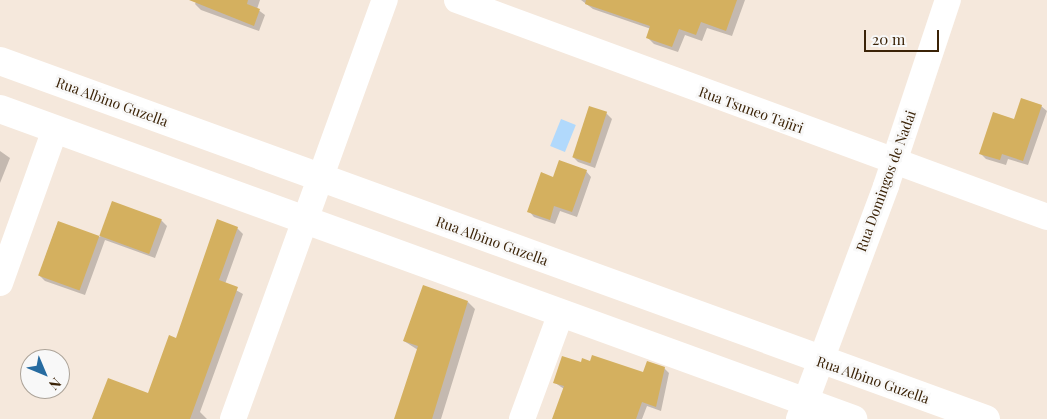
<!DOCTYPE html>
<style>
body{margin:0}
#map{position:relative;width:1047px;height:419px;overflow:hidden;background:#f5e8dc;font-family:"Playfair Display",serif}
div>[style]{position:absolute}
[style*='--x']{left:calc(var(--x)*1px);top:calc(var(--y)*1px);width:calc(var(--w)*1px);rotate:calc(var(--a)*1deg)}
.water>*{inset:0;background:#b1d9fc;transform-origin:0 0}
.shadow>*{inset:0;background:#0003}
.building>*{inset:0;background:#d4b05f;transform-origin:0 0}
.minor>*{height:26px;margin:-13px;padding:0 13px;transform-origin:13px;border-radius:13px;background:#fff}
.tertiary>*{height:28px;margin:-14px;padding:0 14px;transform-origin:14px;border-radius:14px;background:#fff}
span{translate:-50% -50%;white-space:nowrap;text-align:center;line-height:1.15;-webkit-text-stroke:5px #f8f8f8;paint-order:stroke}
.street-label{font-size:14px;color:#3b2307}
.north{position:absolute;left:20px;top:349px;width:50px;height:50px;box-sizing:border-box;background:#f8f8f8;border:1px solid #aca398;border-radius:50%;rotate:135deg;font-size:14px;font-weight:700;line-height:20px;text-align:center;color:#3b2307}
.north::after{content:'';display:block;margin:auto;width:18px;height:22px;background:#276ba0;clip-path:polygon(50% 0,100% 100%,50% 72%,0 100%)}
.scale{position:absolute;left:864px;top:30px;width:75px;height:22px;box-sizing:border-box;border:2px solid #3b2307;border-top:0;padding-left:6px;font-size:15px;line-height:18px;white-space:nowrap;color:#3b2307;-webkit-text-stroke:4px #f8f8f8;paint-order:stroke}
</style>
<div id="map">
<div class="water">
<i style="left:561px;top:119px;width:16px;height:29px;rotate:22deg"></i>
</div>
<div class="shadow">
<i style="clip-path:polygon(197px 0,260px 0,257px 9px,265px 15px,259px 31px,201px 10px,195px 4px)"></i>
<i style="clip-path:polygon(581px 0,745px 0,732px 36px,707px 28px,702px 41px,685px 35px,678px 52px,654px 44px,648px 38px,651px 29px,593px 9px)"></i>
<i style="clip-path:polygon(1041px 106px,1047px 111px,1028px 165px,1008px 159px,1006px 165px,986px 159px,980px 153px,1014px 121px)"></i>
<i style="clip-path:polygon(606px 113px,612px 119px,595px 168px,578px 162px,573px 157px)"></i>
<i style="clip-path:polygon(0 151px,10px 158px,0 183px)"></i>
<i style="clip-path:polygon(586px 171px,591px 177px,577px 217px,560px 211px,555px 224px,534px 217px,529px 211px)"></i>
<i style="clip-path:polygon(113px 203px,161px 220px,167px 226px,155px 258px,105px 240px,85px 295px,45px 281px,39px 275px,58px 222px,100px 237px)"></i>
<i style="clip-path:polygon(237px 228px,243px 234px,225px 284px,243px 294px,200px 412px,207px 419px,93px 419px,149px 394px)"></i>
<i style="clip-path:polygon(468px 302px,475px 309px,441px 419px,395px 419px,418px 350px,404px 341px)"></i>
<i style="clip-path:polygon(582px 364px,644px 373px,664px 368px,669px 373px,661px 411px,647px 406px,642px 419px,553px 419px,564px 389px,554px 382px)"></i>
</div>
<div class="building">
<i style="clip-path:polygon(189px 0,248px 0,247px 4px,260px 9px,254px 26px)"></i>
<i style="clip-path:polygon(586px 0,737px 0,726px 31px,701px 22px,696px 35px,679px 29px,672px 47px,646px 38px,650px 26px,585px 4px)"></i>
<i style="clip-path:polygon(1021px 98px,1042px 105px,1023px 161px,1002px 154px,1000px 160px,979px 154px,993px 112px,1014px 119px)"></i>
<i style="left:589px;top:106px;width:19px;height:54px;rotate:18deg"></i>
<i style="clip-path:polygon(559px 160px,587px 170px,572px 212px,554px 206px,550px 220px,527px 212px,541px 172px,553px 177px)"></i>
<i style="left:112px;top:201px;width:53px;height:37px;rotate:20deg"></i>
<i style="clip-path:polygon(217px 219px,238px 227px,219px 280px,238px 287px,190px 419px,92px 419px,108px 378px,148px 393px,169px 335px,176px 338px)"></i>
<i style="left:58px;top:221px;width:44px;height:58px;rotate:20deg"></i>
<i style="clip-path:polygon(423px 285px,468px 301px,432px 419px,394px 419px,418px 346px,403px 341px)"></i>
<i style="clip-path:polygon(592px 355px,643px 372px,647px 361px,665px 367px,656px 407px,642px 402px,636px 419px,552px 419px,564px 386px,553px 383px,562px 356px,581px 362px,582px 358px,590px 361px)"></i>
</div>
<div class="minor">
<i style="--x:457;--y:0;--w:629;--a:20.19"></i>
<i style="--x:0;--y:283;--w:164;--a:-70.3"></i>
<i style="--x:233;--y:419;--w:446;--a:-70.1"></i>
<i style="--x:522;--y:419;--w:113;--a:-69.8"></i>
<i style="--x:799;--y:419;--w:249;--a:-69.5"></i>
<i style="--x:886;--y:186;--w:196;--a:-71.6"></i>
</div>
<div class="tertiary">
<i style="--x:0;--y:61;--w:1049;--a:19.96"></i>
<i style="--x:0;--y:109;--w:908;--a:19.97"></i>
</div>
<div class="street-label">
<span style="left:112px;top:102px;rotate:20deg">Rua Albino Guzella</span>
<span style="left:751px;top:110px;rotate:20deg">Rua Tsuneo Tajiri</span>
<span style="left:886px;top:181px;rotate:-70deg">Rua Domingos de Nadai</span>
<span style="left:492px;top:241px;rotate:20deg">Rua Albino Guzella</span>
<span style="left:873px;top:380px;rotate:19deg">Rua Albino Guzella</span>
</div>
<div class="north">N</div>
<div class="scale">20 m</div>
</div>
